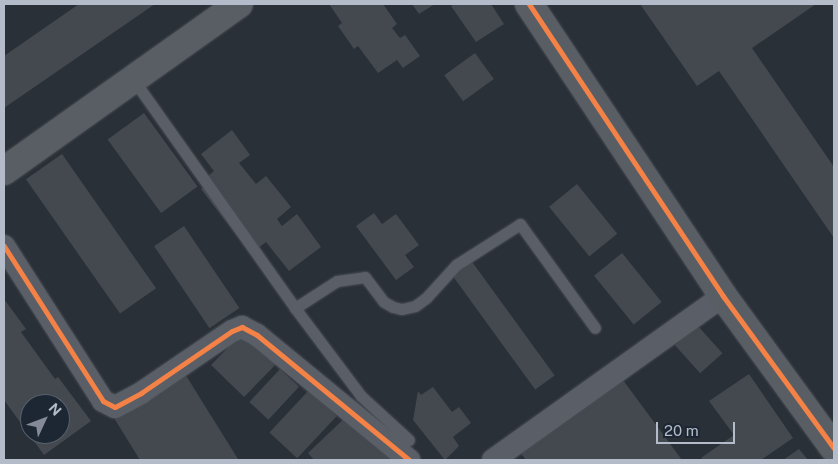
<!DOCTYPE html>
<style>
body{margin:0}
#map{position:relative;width:838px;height:464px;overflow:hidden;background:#2a3038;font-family:"Public Sans",sans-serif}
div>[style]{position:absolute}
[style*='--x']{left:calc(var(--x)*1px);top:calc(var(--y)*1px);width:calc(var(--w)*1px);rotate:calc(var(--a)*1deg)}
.building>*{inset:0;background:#444950;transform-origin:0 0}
.roads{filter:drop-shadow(0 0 1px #484c53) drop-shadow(0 0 1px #484c53)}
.lane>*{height:11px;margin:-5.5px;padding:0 5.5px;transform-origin:5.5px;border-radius:5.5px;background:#5a5e66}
.street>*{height:22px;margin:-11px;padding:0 11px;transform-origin:11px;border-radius:11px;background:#5a5e66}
.secondary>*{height:28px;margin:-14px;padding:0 14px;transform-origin:14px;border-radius:14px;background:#595d64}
.cycleway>*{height:5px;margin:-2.5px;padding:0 2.5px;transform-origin:2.5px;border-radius:2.5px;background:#f48246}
span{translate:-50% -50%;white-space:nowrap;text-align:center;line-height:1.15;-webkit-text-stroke:4px #1d2633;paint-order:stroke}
.frame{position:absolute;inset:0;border:5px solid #b4bcc9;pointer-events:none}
.north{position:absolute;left:20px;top:394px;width:50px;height:50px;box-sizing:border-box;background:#1d2633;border:1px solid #59626f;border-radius:50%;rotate:47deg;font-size:14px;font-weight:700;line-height:20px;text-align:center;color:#b4bcc9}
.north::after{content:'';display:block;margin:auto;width:18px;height:22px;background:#848b96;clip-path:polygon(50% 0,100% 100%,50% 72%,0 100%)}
.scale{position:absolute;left:656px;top:422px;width:79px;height:22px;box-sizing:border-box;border:2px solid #b4bcc9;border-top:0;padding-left:6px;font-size:15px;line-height:18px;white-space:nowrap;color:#b4bcc9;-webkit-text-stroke:4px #1d2633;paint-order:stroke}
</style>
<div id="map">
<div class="building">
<i style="clip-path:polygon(79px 4px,155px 4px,4px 108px,4px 56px)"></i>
<i style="clip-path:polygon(329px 4px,383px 4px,397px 24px,392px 28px,400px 38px,405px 35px,420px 56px,403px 68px,397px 60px,378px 73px,358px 46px,354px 49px,338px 26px,342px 23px)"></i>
<i style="clip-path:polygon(412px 4px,435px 4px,419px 14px)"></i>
<i style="clip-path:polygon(455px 4px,491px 4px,504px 24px,476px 42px,451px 6px)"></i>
<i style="clip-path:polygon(640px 4px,816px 4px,752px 48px,834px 167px,834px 238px,719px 71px,697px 86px)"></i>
<i style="left:475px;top:53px;width:32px;height:38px;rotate:54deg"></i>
<i style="left:144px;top:113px;width:91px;height:45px;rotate:54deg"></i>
<i style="clip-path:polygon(232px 130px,250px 155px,239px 163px,256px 184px,266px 176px,291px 207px,277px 219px,282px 226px,297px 214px,321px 247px,289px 271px,266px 242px,251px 254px,201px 189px,210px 182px,206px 178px,214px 171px,201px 154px)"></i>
<i style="left:62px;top:154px;width:164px;height:44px;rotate:55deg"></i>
<i style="left:577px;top:184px;width:64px;height:36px;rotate:51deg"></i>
<i style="clip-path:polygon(374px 213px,382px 224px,396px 214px,419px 245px,405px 255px,414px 267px,396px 280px,356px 226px)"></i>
<i style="left:184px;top:226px;width:99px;height:36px;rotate:56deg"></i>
<i style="left:622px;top:253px;width:63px;height:36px;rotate:51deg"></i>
<i style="left:470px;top:259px;width:144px;height:24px;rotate:54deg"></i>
<i style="clip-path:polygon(evenodd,4px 299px,26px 329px,21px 332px,55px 379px,58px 377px,91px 421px,44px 455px,4px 400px,4px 299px,30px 404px,60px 404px,60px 434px,30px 434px,30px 404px)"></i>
<i style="left:697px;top:325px;width:38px;height:30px;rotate:48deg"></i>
<i style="left:243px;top:332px;width:46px;height:46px;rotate:44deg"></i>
<i style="left:280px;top:369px;width:26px;height:45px;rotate:43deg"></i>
<i style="clip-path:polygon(185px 374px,238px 459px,236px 460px,140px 460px,114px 418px)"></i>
<i style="clip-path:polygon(749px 374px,793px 438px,761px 460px,703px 460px,701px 458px,734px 435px,709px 401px)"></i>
<i style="clip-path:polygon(620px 376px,682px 460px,526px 460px,519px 451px)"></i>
<i style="clip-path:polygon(433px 387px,452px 412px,459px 407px,471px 423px,453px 437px,459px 446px,445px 460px,413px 420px,418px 391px,421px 395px)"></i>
<i style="left:309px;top:390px;width:38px;height:58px;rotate:43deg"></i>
<i style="clip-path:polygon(350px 413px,394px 460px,314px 460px,308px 453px)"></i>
<i style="clip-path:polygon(799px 449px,808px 460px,783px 460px)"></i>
</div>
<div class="roads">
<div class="lane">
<i style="--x:133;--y:79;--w:281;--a:54.7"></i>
<i style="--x:295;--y:308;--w:110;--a:53.1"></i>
<i style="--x:361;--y:396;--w:65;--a:42.5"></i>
<i style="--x:295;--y:308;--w:50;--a:-32.7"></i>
<i style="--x:337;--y:281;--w:28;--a:-8"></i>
<i style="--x:365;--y:277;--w:31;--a:53"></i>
<i style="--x:384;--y:302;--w:10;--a:29"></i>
<i style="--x:393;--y:307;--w:9;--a:13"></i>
<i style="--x:402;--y:309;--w:13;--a:-13"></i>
<i style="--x:415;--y:306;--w:14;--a:-36"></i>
<i style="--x:426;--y:298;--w:45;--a:-47.7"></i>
<i style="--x:456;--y:265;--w:76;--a:-32.6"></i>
<i style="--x:520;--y:224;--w:128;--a:54.2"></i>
</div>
<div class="street">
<i style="--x:4;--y:246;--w:184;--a:57.4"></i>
<i style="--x:103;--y:401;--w:13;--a:27"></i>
<i style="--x:115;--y:407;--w:30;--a:-28"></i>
<i style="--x:141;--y:393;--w:110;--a:-34.3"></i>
<i style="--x:232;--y:331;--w:11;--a:-22"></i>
<i style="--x:242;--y:327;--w:17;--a:28"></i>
<i style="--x:257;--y:335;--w:197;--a:39.4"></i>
<i style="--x:493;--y:460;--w:282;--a:-35.5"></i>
</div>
<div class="secondary">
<i style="--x:529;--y:4;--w:351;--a:56.4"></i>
<i style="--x:723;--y:296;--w:188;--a:53.9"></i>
<i style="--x:4;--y:171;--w:288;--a:-35.4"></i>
</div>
</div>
<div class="cycleway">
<i style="--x:529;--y:4;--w:351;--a:56.4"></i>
<i style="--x:723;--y:296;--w:188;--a:53.9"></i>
<i style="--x:4;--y:246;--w:184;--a:57.4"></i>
<i style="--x:103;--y:401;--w:13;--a:27"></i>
<i style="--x:115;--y:407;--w:30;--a:-28"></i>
<i style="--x:141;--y:393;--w:110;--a:-34.3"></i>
<i style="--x:232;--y:331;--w:11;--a:-22"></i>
<i style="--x:242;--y:327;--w:17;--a:28"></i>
<i style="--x:257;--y:335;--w:197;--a:39.4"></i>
</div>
<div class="frame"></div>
<div class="north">N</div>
<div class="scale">20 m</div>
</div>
